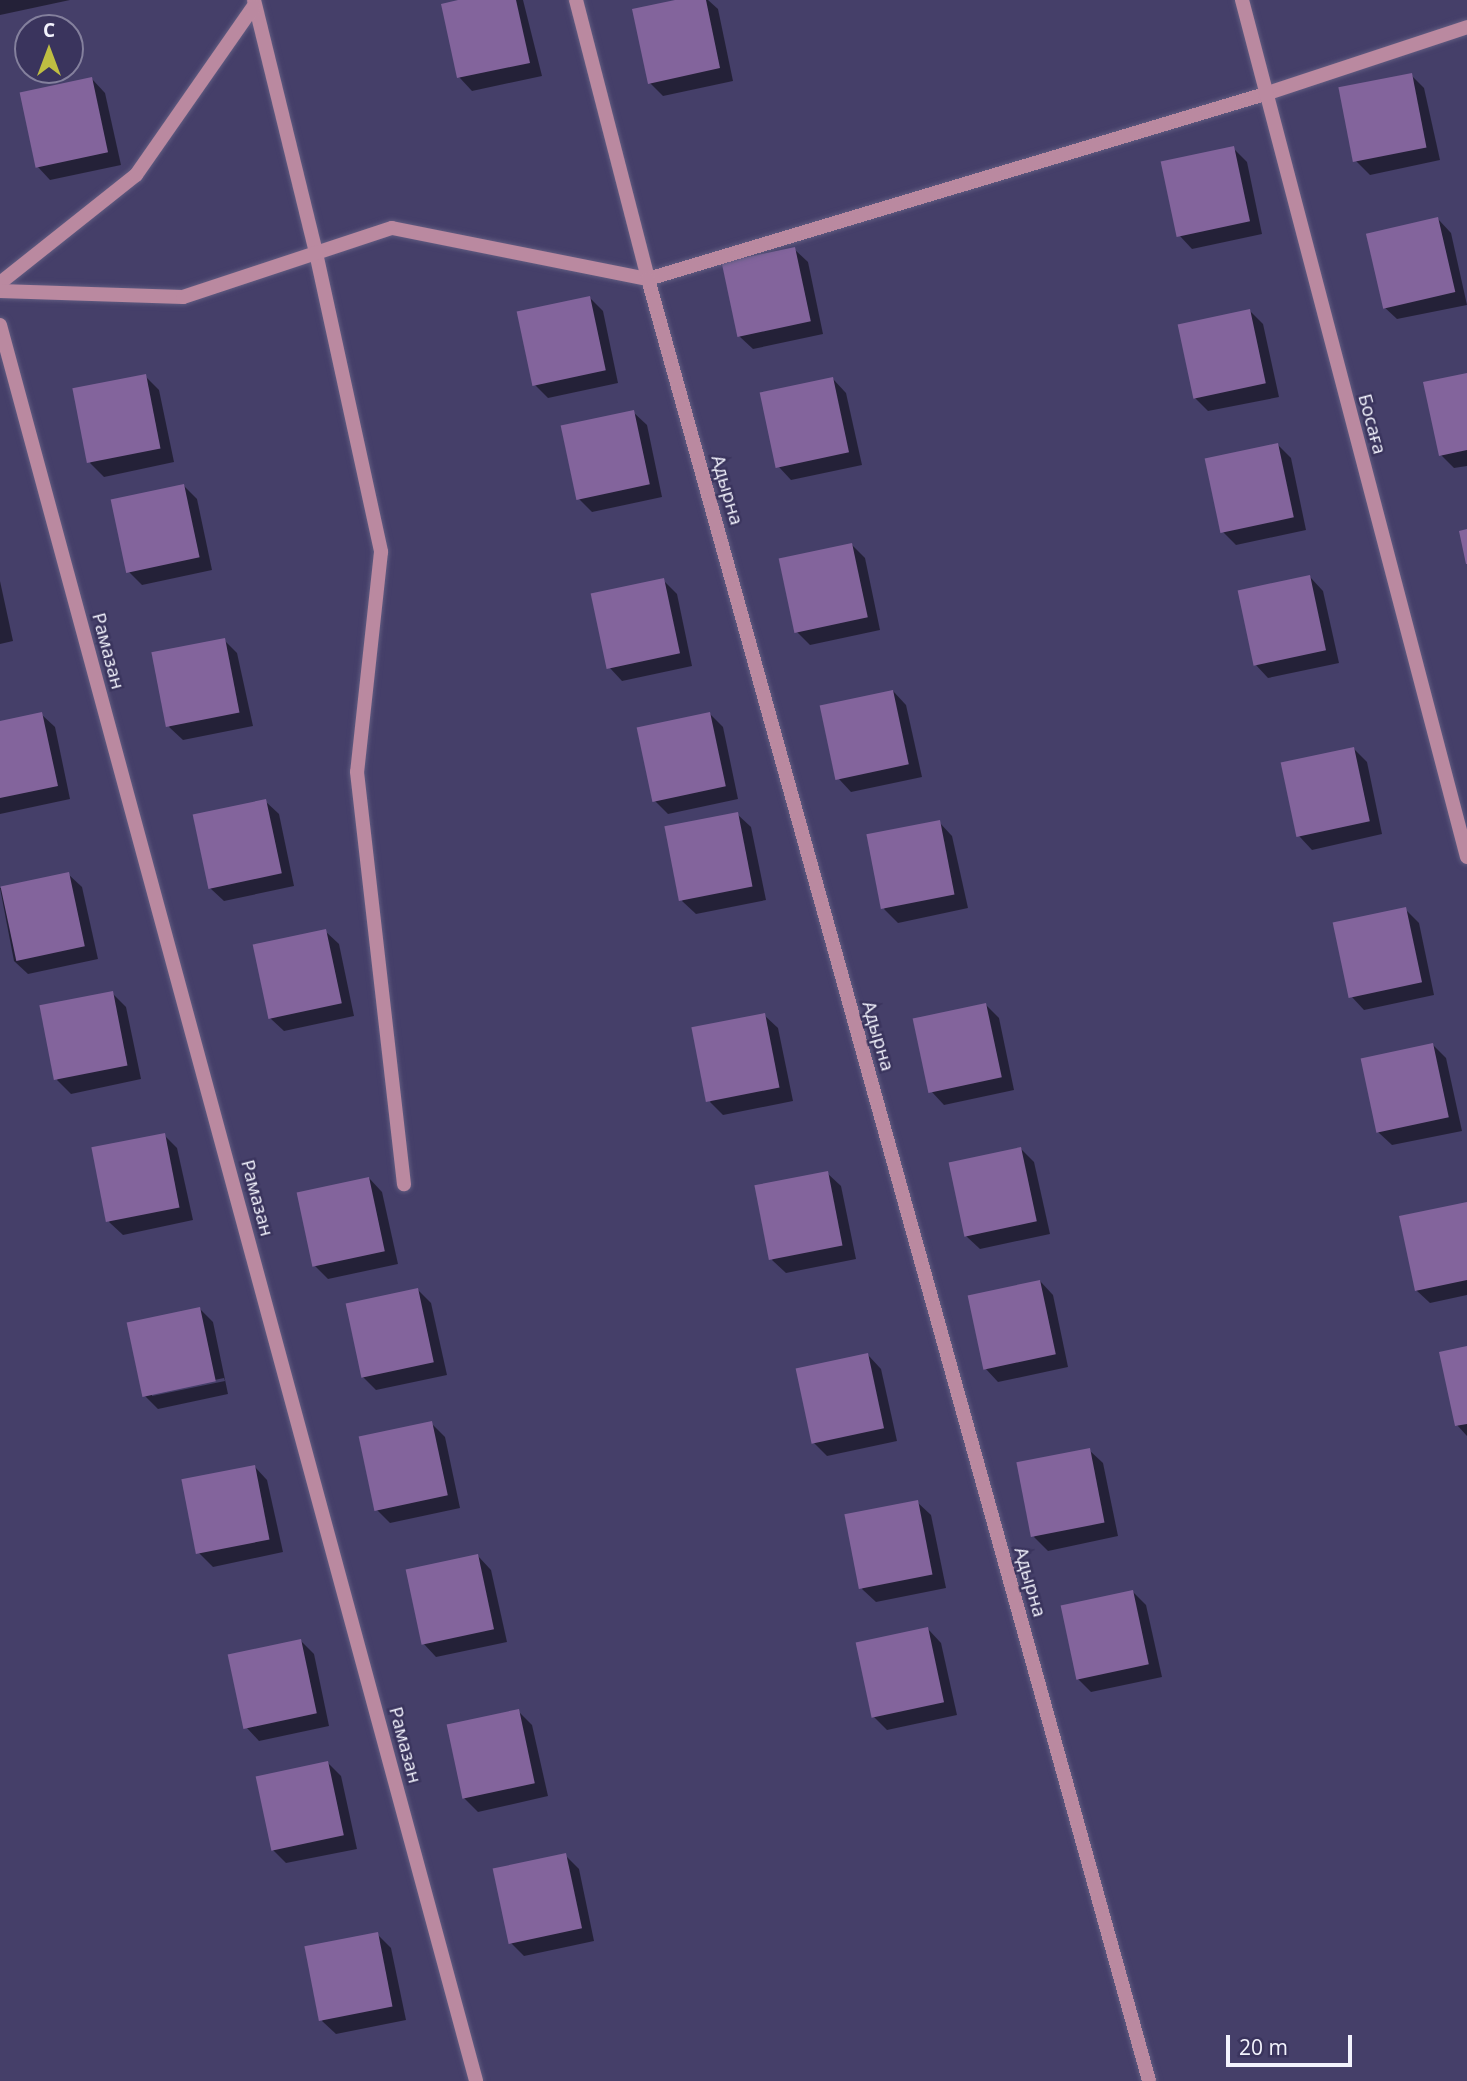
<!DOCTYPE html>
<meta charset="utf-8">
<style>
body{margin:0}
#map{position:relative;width:1467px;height:2081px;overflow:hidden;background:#453f69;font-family:"Open Sans",sans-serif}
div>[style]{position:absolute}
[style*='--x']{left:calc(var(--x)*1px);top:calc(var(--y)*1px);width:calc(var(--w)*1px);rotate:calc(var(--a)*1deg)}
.shadow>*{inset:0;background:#0007}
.building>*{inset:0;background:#83649c;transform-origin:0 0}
.roads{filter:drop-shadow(0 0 2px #615c81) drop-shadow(0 0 2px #615c81)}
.service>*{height:14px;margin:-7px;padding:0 7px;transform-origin:7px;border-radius:7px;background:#ba89a0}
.minor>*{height:14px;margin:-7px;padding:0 7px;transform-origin:7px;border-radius:7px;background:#ba89a0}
span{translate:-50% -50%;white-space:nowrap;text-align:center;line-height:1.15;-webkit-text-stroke:5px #3a345d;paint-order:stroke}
.street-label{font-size:19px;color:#f3f3fd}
.north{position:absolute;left:14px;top:14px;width:70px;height:70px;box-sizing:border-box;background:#3a345d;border:2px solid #84809d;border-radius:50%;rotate:0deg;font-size:19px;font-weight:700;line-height:28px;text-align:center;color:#f3f3fd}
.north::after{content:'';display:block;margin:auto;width:24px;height:32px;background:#bfbe42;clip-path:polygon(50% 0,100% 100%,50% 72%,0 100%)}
.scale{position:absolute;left:1226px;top:2035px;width:126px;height:32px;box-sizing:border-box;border:4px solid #f3f3fd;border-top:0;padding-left:9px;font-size:21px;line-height:24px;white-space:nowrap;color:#f3f3fd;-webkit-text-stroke:5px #3a345d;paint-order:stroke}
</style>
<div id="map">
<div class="shadow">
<i style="clip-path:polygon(0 0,70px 0,0 15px)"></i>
<i style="clip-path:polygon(466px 0,523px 0,542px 76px,472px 91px,459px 77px)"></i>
<i style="clip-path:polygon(684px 0,708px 0,718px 9px,733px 81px,663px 96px,650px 83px)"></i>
<i style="clip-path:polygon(1411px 75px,1424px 88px,1440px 160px,1370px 175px,1356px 161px)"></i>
<i style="clip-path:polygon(92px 79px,105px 93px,121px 165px,50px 180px,37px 166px)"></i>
<i style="clip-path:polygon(1233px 148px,1247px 162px,1262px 234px,1192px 249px,1179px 235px)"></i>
<i style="clip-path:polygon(1438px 219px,1451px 233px,1467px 305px,1397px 319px,1383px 306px)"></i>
<i style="clip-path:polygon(794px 249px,808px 262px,823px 334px,753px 349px,739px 336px)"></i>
<i style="clip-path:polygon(590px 298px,603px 311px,618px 383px,548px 398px,535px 385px)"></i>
<i style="clip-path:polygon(1250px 311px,1263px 324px,1279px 397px,1208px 411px,1195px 398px)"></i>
<i style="clip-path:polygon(1467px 375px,1467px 466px,1454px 468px,1441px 455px)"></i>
<i style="clip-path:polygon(145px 376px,159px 390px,174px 462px,104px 477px,90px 463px)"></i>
<i style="clip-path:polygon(833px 379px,846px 393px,862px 465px,791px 480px,778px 466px)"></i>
<i style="clip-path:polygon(633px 412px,647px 425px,662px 497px,592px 512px,579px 499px)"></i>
<i style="clip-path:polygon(1277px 444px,1291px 458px,1306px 530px,1236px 545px,1222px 531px)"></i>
<i style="clip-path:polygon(183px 485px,197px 499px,212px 570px,142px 585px,129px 572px)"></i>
<i style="clip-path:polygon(852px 545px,865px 558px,880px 630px,810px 645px,797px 632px)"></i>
<i style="clip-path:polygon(1310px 577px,1323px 591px,1339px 663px,1268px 678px,1255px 664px)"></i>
<i style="clip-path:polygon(663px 580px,677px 594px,692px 666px,622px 681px,609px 667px)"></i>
<i style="clip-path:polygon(0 581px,13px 641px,0 644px)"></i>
<i style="clip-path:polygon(224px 640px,237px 653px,253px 726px,183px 740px,169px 727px)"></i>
<i style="clip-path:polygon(893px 691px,906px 705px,922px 777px,851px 792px,838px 778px)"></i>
<i style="clip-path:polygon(41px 714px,55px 727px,70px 799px,0 814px,0 722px)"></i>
<i style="clip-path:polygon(710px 714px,723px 727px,738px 799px,668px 814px,655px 801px)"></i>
<i style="clip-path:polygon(1353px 748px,1367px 762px,1382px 834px,1312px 850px,1299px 836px)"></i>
<i style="clip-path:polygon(265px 801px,279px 814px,294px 886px,224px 901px,210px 888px)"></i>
<i style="clip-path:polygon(737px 814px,751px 827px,766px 900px,696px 914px,682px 901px)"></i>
<i style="clip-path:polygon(939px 822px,952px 836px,968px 908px,898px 923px,884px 909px)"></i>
<i style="clip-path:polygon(68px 874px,82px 887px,98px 959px,28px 974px,14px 961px,0 888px)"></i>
<i style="clip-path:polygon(1405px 909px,1419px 923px,1434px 995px,1364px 1010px,1351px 996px)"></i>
<i style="clip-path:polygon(325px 931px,339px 944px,354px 1016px,284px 1031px,270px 1018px)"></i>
<i style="clip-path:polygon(112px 993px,126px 1007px,141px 1079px,71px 1094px,57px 1080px)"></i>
<i style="clip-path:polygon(985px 1004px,999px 1018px,1014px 1090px,944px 1105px,931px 1091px)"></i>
<i style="clip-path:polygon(764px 1015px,778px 1028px,793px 1101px,723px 1115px,710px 1102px)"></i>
<i style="clip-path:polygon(1433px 1045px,1446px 1058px,1462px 1131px,1392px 1145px,1378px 1132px)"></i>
<i style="clip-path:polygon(164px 1135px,177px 1148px,193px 1220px,123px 1235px,109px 1222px)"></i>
<i style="clip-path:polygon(1021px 1149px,1034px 1162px,1050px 1234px,980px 1249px,966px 1236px)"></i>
<i style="clip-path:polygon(827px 1173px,841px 1186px,856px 1259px,786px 1273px,772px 1260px)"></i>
<i style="clip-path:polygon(369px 1178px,382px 1192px,398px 1264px,328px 1279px,314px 1265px)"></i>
<i style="clip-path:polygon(1467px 1204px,1467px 1295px,1430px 1303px,1416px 1290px)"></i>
<i style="clip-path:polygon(1040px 1281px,1053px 1295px,1068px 1367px,998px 1382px,985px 1368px)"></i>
<i style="clip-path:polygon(418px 1290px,431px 1303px,447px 1375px,376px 1390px,363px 1377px)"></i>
<i style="clip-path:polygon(evenodd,200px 1309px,213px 1322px,228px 1394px,158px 1409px,145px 1396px,200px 1309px,224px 1378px,225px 1381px,152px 1396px,152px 1393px,224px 1378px)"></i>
<i style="clip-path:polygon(1467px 1348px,1467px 1436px,1457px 1425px)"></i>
<i style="clip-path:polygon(868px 1355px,881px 1369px,897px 1441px,827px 1456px,813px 1442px)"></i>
<i style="clip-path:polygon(431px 1423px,445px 1437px,460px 1508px,390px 1523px,377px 1510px)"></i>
<i style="clip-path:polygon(1089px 1450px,1103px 1463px,1118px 1536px,1048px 1551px,1034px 1537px)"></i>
<i style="clip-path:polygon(254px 1466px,267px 1480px,283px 1552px,213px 1567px,199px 1553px)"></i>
<i style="clip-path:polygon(917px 1502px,931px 1515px,946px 1588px,876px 1602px,862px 1589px)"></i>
<i style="clip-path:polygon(478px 1556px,491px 1570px,507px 1642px,436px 1657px,423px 1643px)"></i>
<i style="clip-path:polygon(1133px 1592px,1146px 1605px,1162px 1677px,1091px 1692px,1078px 1679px)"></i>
<i style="clip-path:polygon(928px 1629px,941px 1643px,957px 1715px,887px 1730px,873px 1716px)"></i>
<i style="clip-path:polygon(300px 1640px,314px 1654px,329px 1726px,259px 1741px,246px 1727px)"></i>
<i style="clip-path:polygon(518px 1711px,532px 1725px,548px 1796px,478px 1812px,464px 1798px)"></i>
<i style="clip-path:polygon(328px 1763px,341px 1776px,357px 1849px,286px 1863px,273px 1850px)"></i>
<i style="clip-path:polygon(565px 1855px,579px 1869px,594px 1941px,524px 1956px,510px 1942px)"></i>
<i style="clip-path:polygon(377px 1934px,391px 1948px,406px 2020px,336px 2034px,322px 2021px)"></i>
</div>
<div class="building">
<i style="clip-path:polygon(458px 0,516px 0,530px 63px,457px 78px,441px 4px)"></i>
<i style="clip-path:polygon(675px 0,706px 0,720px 68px,648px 84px,632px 9px)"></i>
<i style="left:1412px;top:73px;width:76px;height:75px;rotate:79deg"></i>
<i style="left:92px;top:77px;width:77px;height:74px;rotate:78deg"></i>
<i style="left:1234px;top:146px;width:77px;height:75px;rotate:78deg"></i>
<i style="left:1438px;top:217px;width:77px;height:74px;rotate:77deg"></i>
<i style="left:795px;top:247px;width:76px;height:75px;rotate:78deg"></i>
<i style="left:590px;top:296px;width:76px;height:75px;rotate:78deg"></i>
<i style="left:1250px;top:309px;width:76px;height:74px;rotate:78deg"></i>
<i style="clip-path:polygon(1467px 373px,1467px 450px,1439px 456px,1423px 382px)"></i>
<i style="left:146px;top:374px;width:76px;height:75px;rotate:79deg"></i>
<i style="left:833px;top:377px;width:77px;height:75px;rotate:78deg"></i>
<i style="left:634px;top:410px;width:76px;height:75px;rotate:78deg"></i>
<i style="left:1278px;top:443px;width:76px;height:75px;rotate:78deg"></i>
<i style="left:184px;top:484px;width:75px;height:75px;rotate:78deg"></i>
<i style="clip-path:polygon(1467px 529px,1467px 564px,1466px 564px,1459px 531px)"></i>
<i style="left:852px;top:543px;width:76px;height:75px;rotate:78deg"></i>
<i style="left:1310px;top:575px;width:77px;height:74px;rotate:78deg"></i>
<i style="left:664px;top:578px;width:77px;height:75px;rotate:78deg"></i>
<i style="left:225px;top:638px;width:76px;height:75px;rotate:79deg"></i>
<i style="left:893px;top:690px;width:76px;height:75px;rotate:78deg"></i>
<i style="clip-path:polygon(42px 712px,58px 786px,0 798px,0 721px)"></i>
<i style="left:710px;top:712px;width:76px;height:75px;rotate:78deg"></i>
<i style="left:1354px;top:747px;width:76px;height:75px;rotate:78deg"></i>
<i style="left:266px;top:799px;width:76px;height:75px;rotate:78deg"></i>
<i style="left:738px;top:812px;width:76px;height:75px;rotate:79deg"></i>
<i style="left:940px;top:820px;width:76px;height:75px;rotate:79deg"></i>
<i style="left:69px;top:872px;width:76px;height:70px;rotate:78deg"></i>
<i style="left:1406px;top:907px;width:77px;height:75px;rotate:78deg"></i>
<i style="left:326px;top:929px;width:76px;height:75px;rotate:78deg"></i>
<i style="left:113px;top:991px;width:76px;height:75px;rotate:79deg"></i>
<i style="left:986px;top:1003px;width:76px;height:75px;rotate:78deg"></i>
<i style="left:765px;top:1013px;width:76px;height:75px;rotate:79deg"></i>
<i style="left:1433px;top:1043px;width:76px;height:74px;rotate:78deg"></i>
<i style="left:165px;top:1133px;width:76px;height:75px;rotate:79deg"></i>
<i style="left:1021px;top:1147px;width:76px;height:74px;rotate:78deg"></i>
<i style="left:828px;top:1171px;width:76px;height:75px;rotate:79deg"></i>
<i style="left:369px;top:1177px;width:76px;height:74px;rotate:78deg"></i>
<i style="clip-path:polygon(1467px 1202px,1467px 1280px,1415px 1291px,1399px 1216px)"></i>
<i style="left:1040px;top:1280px;width:76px;height:74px;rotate:78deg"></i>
<i style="left:418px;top:1288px;width:76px;height:74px;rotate:78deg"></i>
<i style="left:200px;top:1307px;width:76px;height:75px;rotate:78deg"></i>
<i style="clip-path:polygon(1467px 1346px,1467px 1424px,1455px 1426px,1439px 1352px)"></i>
<i style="left:868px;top:1353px;width:77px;height:74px;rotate:78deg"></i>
<i style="left:432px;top:1421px;width:76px;height:75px;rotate:78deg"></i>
<i style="left:1090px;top:1448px;width:76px;height:75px;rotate:79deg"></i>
<i style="left:255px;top:1465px;width:76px;height:75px;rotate:79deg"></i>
<i style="left:918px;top:1500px;width:76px;height:75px;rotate:79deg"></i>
<i style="left:478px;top:1554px;width:77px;height:74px;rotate:78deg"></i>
<i style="left:1133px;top:1590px;width:76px;height:74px;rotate:78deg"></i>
<i style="left:928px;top:1627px;width:77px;height:74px;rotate:78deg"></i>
<i style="left:301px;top:1639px;width:76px;height:75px;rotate:78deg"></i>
<i style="left:519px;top:1709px;width:76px;height:74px;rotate:78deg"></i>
<i style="left:328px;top:1761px;width:76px;height:74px;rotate:78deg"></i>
<i style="left:566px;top:1853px;width:77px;height:75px;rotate:78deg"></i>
<i style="left:378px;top:1932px;width:76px;height:75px;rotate:79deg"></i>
</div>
<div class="roads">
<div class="service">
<i style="--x:254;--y:0;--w:260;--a:76.2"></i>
<i style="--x:316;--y:253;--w:306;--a:77.7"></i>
<i style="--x:381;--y:552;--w:221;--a:96.2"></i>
<i style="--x:357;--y:772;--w:415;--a:83.5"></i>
<i style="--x:0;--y:283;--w:174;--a:-38.5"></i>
<i style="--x:136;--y:175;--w:205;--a:-55.1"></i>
<i style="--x:0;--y:291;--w:183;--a:1.9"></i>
<i style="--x:183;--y:297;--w:220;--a:-18.3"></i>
<i style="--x:392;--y:228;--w:261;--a:11.3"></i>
<i style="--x:648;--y:279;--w:644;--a:-16.69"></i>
<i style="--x:1265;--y:94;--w:213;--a:-18.3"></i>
</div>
<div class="minor">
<i style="--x:576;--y:0;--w:288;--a:75.5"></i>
<i style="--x:648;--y:279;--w:1870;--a:74.46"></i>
<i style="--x:1242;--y:0;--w:886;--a:75.29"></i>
<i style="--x:0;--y:325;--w:1819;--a:74.83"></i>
</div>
</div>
<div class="street-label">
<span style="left:1372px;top:424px;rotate:75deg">Босаға</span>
<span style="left:727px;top:490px;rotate:74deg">Адырна</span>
<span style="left:108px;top:651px;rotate:75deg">Рамазан</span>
<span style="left:878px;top:1036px;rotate:74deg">Адырна</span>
<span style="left:257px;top:1198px;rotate:75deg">Рамазан</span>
<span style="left:1030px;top:1582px;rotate:74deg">Адырна</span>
<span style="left:405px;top:1745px;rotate:75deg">Рамазан</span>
</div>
<div class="north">С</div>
<div class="scale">20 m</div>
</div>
